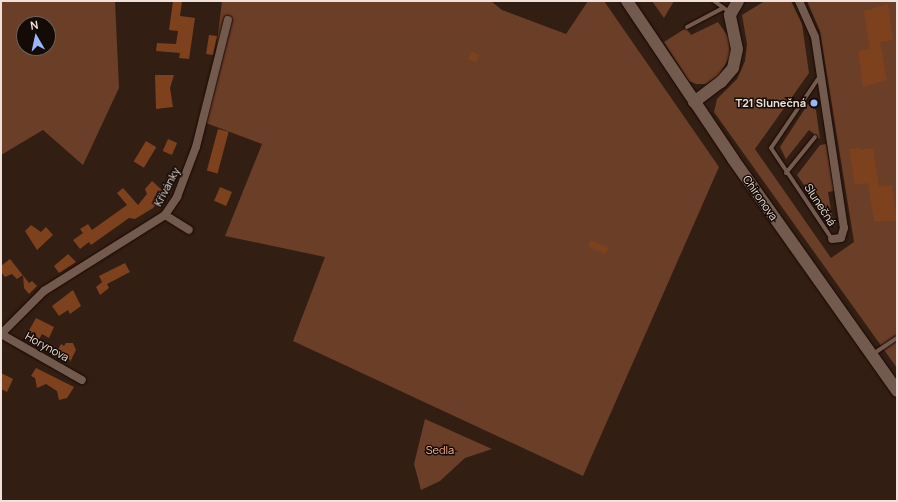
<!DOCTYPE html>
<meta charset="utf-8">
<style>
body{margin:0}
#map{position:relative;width:898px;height:502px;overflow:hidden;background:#331e14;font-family:Manrope,sans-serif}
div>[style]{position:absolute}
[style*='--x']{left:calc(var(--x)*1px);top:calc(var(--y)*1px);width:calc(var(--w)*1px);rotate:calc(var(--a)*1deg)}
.green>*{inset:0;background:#6a3e27}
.building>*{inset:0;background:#7e411e;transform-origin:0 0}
.roads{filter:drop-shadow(0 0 1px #1a0701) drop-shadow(0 0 1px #1a0701)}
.lane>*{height:4px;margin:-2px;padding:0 2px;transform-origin:2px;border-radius:2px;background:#735a4e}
.street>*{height:8px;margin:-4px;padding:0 4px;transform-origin:4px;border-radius:4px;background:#735a4e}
.secondary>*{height:12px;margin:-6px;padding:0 6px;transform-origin:6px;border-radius:6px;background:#735a4e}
.dots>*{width:11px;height:11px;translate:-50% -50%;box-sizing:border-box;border:2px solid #140b07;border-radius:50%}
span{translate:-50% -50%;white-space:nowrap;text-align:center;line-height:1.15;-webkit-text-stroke:3px #140b07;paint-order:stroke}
.poi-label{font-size:11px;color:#f0e1da;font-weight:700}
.right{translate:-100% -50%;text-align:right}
.street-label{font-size:11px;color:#f0e1da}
.park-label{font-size:11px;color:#feb28c}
.frame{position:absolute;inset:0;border:2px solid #f0e1da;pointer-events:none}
.north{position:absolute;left:16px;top:16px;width:40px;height:40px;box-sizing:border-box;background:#140b07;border:1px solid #6c615b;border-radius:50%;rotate:351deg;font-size:11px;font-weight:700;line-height:16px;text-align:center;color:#f0e1da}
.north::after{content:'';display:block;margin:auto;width:14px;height:18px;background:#9ab5fd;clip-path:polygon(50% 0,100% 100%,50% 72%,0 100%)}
</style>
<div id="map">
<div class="green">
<i style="clip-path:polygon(evenodd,1px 1px,115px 1px,119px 88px,83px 165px,43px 130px,1px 155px,1px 1px,24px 24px,48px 24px,48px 48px,24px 48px,24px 24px)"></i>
<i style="clip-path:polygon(222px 1px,491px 1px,502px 10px,566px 34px,588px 1px,604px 1px,719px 167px,583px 476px,293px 341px,325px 257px,225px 236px,262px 144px,198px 120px,216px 51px)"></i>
<i style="clip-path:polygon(652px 1px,674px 1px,664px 18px)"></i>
<i style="clip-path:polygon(765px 1px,791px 1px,802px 24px,809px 73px,755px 149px,831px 258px,854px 242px,820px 31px,807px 1px,897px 1px,897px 368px,714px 112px,717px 99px,737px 79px,745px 61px,747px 44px,742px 15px)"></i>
<i style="clip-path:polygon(718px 22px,729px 38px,730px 57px,718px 76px,706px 84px,696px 84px,689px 81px,664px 42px,686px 28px,691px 35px)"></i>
<i style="clip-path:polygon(808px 104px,816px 110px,820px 139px,809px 130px,786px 159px,780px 147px)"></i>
<i style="clip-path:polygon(826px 144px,834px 191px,828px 192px,834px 228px,797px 175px,820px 145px)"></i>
<i style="clip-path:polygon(425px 419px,492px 449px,465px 458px,440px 481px,421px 490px,414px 464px)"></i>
</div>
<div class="building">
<i style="clip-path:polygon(173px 1px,182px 1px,180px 16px,195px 18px,189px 59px,179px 58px,180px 53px,156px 51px,157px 43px,176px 44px,178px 31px,169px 30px)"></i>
<i style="clip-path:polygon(888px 4px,893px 40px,880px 42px,887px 80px,863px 87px,858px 51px,870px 49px,864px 11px)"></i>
<i style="clip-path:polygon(209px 35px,217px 36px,213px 55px,206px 54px)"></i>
<i style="clip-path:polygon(472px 51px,479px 55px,476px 63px,468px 59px)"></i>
<i style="clip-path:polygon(155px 75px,174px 75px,170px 88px,173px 107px,156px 109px)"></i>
<i style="left:218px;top:129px;width:11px;height:43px;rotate:15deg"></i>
<i style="left:168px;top:139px;width:10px;height:13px;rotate:24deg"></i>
<i style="left:146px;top:141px;width:12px;height:24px;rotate:31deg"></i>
<i style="clip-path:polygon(860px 148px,860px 150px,873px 148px,879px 187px,892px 185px,897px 221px,874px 221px,868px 183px,855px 185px,849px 149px)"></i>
<i style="clip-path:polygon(152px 181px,162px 190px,156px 198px,159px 200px,153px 208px,135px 219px,129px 218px,91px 245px,89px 242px,80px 249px,73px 240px,83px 233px,80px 229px,88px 224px,92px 230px,127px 205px,117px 193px,123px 188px,138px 205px,147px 194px,145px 189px)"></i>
<i style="left:220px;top:187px;width:13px;height:15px;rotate:23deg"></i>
<i style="clip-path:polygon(31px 225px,41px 232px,46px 227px,53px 235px,37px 250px,25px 231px)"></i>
<i style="left:591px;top:240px;width:19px;height:7px;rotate:25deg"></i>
<i style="clip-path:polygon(68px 254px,76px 262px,59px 273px,54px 266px)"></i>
<i style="clip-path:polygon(10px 259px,29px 283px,32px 281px,37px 286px,29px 294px,24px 288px,23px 275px,17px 279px,12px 274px,5px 277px,1px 272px,1px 266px)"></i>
<i style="clip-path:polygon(125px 263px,130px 272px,107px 284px,109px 288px,100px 295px,96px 287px,102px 282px,99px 276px)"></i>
<i style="clip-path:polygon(73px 290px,81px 306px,70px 314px,68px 310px,59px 316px,52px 306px)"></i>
<i style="clip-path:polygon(36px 318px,54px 327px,49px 338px,42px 334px,38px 341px,35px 332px,27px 334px)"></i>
<i style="clip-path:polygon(66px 343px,73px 343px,76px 350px,70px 362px,56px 353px,61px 344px,64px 346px)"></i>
<i style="clip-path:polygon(36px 368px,74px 387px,67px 398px,59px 400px,57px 391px,46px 384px,37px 388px,35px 378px,31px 376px)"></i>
<i style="clip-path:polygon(1px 373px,13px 379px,7px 392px,1px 389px)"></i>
</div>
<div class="roads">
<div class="lane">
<i style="--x:714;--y:1;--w:14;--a:36"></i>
<i style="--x:687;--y:27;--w:41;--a:-27.8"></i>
<i style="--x:820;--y:76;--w:87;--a:124.2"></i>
<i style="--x:771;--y:148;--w:110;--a:56.2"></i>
<i style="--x:786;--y:173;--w:46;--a:-51.1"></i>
<i style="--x:873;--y:354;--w:29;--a:-34"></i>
</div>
<div class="street">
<i style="--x:799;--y:1;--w:39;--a:66"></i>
<i style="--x:815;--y:37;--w:193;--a:81.4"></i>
<i style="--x:844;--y:228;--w:10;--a:107"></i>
<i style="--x:841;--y:238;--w:9;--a:174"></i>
<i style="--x:165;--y:215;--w:28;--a:32"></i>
<i style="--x:1;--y:334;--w:61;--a:-45"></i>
<i style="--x:44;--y:291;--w:143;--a:-32.1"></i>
<i style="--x:165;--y:215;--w:22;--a:-56"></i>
<i style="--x:177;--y:197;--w:53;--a:-69.2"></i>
<i style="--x:196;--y:147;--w:131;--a:-75.9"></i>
<i style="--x:1;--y:334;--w:93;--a:29.6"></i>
</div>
<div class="secondary">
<i style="--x:627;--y:1;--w:190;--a:56.1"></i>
<i style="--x:733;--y:159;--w:284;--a:54.7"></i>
<i style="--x:694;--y:102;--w:34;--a:-37"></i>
<i style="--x:721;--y:82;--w:18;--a:-49"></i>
<i style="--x:733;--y:68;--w:19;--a:-78"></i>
<i style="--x:737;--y:49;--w:35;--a:-102"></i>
<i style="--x:730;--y:15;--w:16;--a:-60"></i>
</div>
</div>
<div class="dots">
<i style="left:814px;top:103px;background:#9ab5fd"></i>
</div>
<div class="poi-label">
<span class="right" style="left:806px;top:103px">T21 Slunečná</span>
</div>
<div class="street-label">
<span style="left:167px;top:187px;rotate:-62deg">Křivánky</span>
<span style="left:760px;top:198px;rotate:55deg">Chironova</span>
<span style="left:820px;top:205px;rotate:57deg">Slunečná</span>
<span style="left:47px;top:347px;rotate:29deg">Horynova</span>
</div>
<div class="park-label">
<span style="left:440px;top:450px">Sedla</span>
</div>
<div class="frame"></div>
<div class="north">N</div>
</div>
